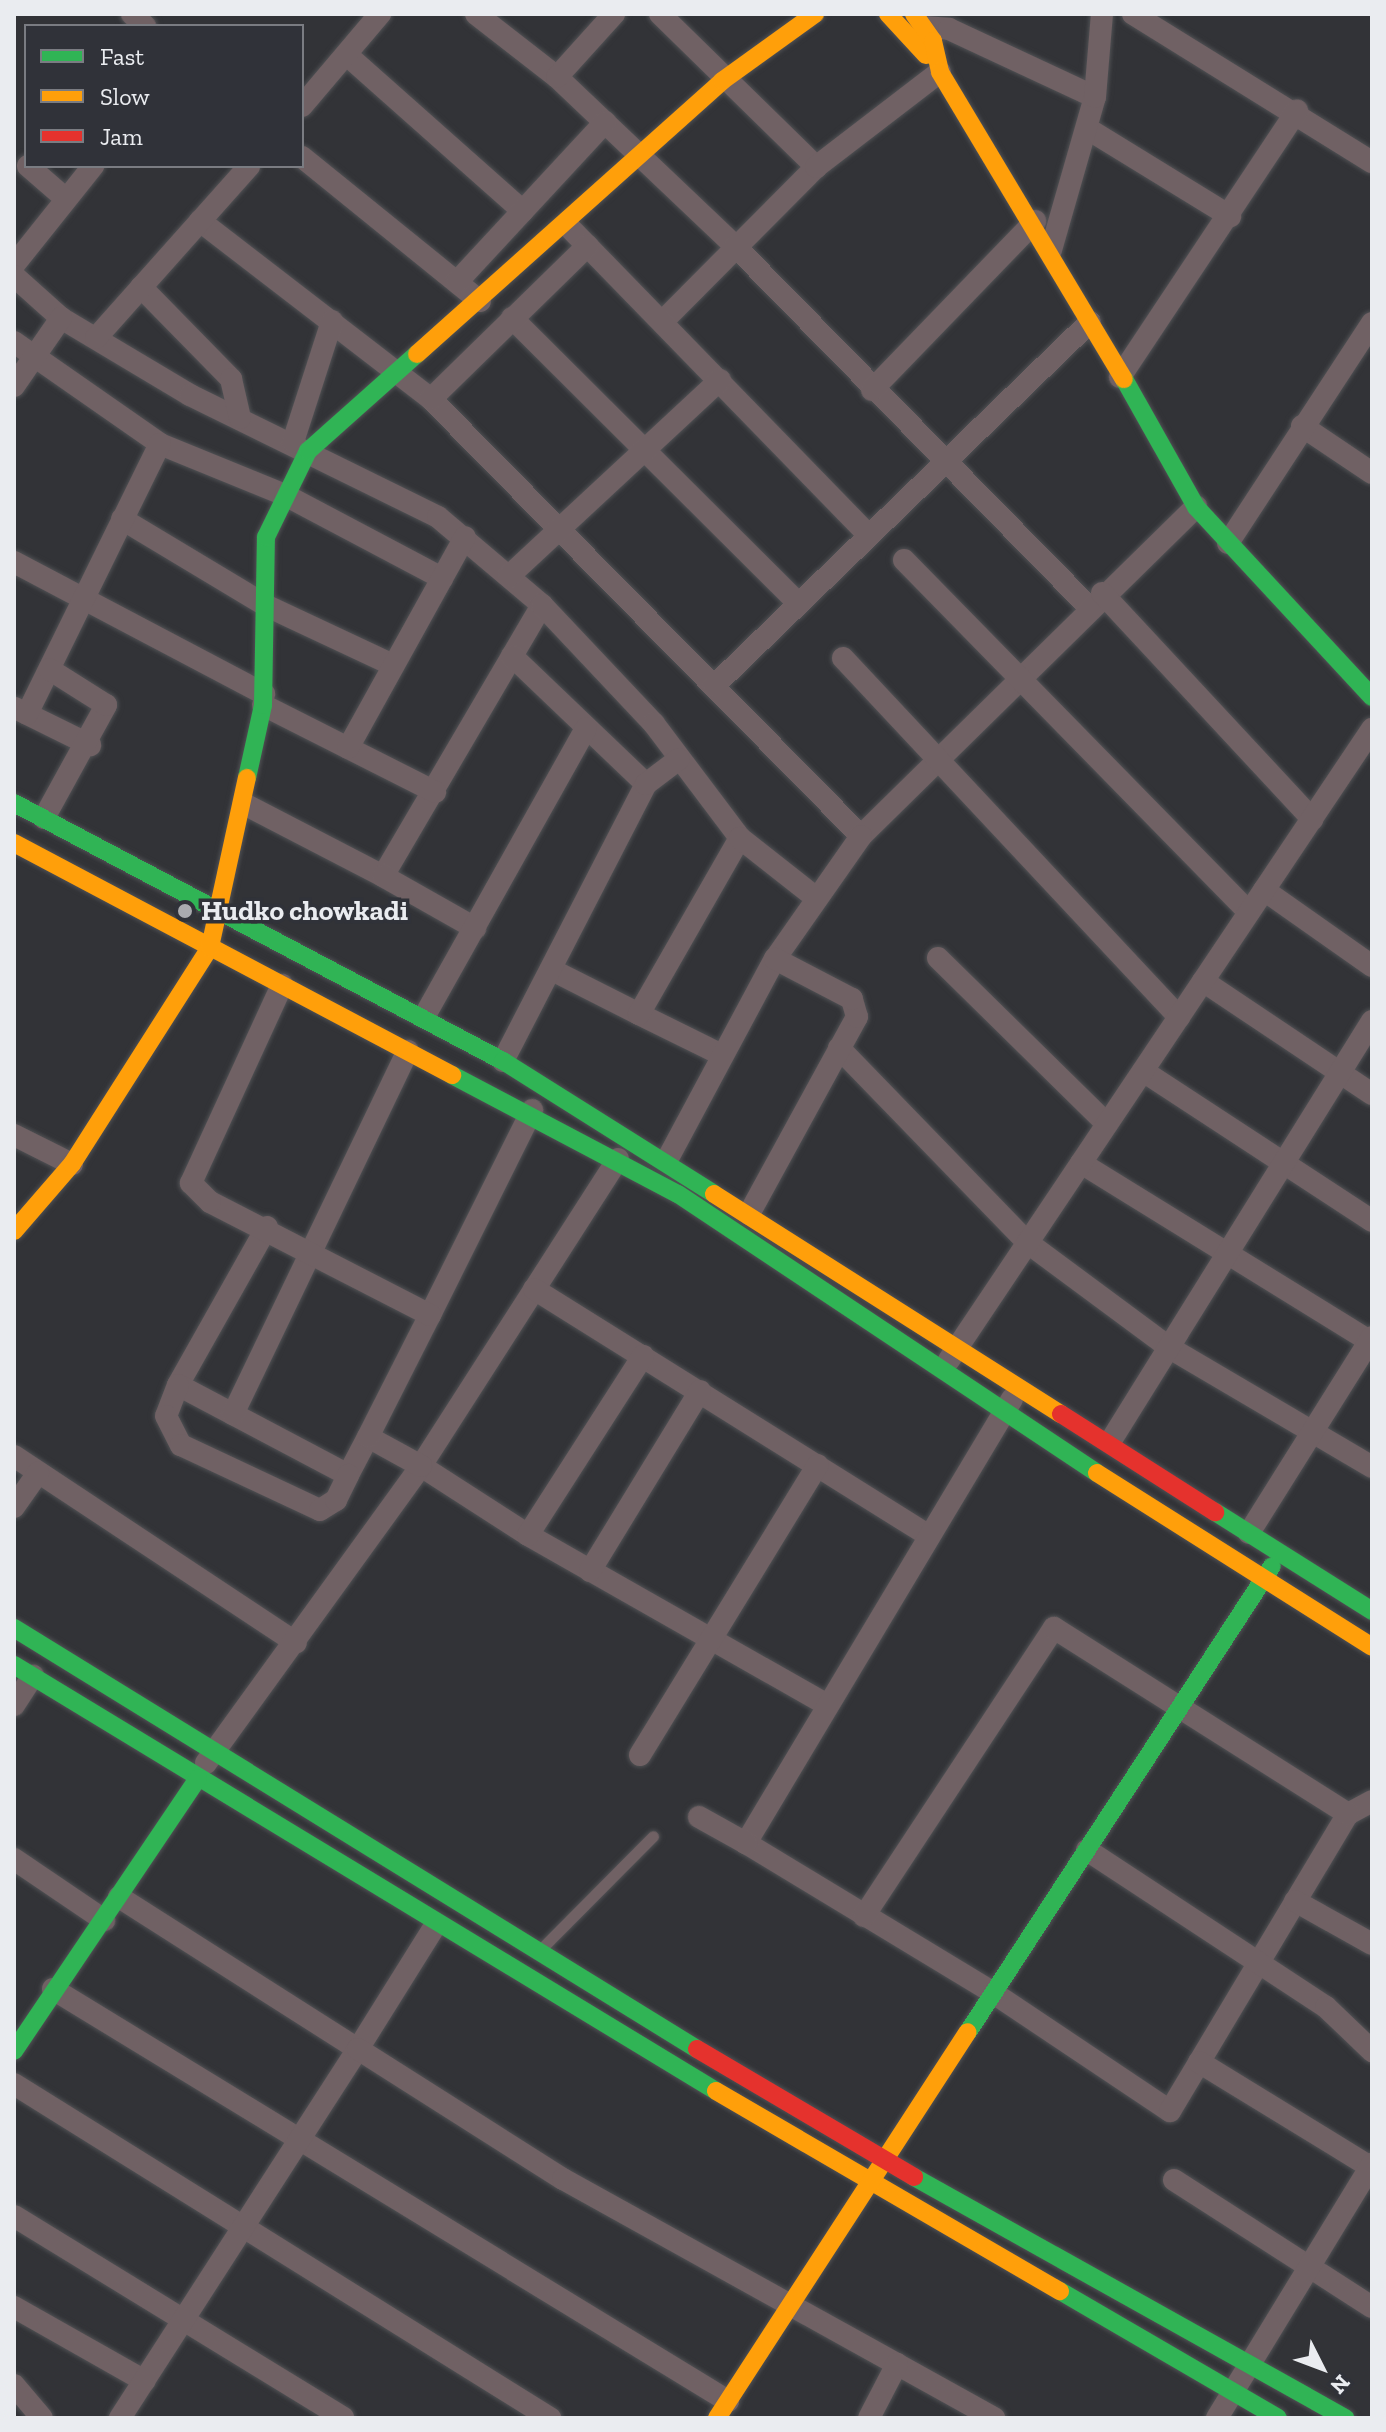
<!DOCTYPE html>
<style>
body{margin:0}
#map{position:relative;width:1386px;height:2432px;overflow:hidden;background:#323337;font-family:"Zilla Slab",serif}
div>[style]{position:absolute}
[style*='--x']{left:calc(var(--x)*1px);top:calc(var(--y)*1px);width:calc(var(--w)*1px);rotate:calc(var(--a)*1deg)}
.roads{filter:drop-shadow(0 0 2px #505154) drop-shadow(0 0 2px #505154)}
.lane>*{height:11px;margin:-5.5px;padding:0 5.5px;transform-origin:5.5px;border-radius:5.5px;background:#706164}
.street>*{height:22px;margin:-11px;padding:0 11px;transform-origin:11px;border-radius:11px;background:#706164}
.fast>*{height:18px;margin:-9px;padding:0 9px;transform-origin:9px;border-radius:9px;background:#30b455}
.slow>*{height:18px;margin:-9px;padding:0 9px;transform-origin:9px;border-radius:9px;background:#ff9f0a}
.jam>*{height:18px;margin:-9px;padding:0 9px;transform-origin:9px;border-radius:9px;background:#e5322d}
.dots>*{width:22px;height:22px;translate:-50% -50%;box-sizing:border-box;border:4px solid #303239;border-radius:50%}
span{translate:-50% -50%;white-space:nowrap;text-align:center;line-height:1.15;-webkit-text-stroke:7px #303239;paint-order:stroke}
.poi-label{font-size:28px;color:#eaecf0;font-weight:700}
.left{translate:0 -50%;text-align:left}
.frame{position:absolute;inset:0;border:16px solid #eaecf0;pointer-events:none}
.legend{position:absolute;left:24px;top:24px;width:280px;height:144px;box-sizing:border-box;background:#303239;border:2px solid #7a7c82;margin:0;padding:10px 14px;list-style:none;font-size:24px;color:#eaecf0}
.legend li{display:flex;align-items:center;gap:16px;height:40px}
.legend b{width:40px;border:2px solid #7a7c82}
.north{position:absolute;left:1282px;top:2328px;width:80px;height:80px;-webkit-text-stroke:6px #303239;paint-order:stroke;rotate:132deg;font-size:22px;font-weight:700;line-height:32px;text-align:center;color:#eaecf0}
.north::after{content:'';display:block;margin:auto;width:28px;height:36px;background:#eaecf0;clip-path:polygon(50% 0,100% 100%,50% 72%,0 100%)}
</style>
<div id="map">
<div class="roads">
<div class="lane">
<i style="--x:538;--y:1952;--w:163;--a:-45.2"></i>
</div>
<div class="street">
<i style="--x:132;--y:14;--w:18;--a:43"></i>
<i style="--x:476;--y:14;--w:103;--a:37.9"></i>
<i style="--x:557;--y:77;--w:245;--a:43.5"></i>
<i style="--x:735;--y:246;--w:506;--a:45.56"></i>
<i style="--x:660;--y:14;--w:219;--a:44.4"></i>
<i style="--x:816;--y:167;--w:218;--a:134.8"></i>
<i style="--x:1133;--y:14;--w:281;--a:31.8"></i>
<i style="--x:923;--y:27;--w:26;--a:4"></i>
<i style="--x:949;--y:29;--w:161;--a:25"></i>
<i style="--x:347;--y:55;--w:235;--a:41.6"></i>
<i style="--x:557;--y:77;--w:85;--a:-47.9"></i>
<i style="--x:302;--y:106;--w:121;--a:-49.7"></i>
<i style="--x:1088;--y:129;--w:167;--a:31.5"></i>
<i style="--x:302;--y:157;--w:229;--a:39"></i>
<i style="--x:28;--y:166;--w:50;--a:41"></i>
<i style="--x:816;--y:167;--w:156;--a:-37.5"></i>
<i style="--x:200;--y:221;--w:292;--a:37.6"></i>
<i style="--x:431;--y:399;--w:613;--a:45.46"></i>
<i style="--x:861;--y:836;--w:470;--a:-44.5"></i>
<i style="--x:567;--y:225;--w:431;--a:45.8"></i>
<i style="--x:1051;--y:250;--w:159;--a:-74"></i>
<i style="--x:1095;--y:97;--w:83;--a:-85.2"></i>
<i style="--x:14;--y:265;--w:127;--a:-51.4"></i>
<i style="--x:14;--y:276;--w:63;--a:41.8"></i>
<i style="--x:61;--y:318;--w:150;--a:30.8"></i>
<i style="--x:190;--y:395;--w:276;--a:26.2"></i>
<i style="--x:438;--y:517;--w:136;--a:40.2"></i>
<i style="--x:542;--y:605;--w:314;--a:120.4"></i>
<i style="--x:383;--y:876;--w:154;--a:-152.6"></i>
<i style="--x:457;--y:282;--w:218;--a:-47.2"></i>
<i style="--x:141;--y:287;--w:129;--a:45.6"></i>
<i style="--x:231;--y:379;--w:40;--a:77"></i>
<i style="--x:512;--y:318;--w:401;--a:44.9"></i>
<i style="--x:96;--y:338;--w:230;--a:-48.3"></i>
<i style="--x:14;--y:342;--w:178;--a:34.9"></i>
<i style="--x:160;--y:444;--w:135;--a:22.2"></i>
<i style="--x:285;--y:495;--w:178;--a:27.9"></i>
<i style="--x:1120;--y:377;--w:320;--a:-56.4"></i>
<i style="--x:14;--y:386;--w:83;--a:-55.3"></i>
<i style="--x:872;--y:390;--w:235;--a:-46"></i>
<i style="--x:431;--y:399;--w:219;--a:-44.4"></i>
<i style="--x:1302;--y:426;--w:84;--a:33.9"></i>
<i style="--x:293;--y:442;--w:127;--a:-72.1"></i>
<i style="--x:122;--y:519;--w:169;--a:31"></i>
<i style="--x:267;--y:606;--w:139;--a:25.1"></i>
<i style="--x:1228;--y:543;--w:263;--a:-56.8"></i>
<i style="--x:904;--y:560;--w:493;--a:45.6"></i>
<i style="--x:14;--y:562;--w:283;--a:27.8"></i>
<i style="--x:509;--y:576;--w:288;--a:-42.9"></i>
<i style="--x:1102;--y:593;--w:309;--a:47.1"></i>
<i style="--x:542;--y:605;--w:163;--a:46.7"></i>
<i style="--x:654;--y:724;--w:143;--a:53"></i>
<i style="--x:512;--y:656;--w:185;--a:43.7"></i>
<i style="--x:843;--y:658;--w:492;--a:46.9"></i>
<i style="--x:714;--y:686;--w:523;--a:-44.07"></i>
<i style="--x:263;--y:705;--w:193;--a:26.8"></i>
<i style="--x:15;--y:708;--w:84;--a:26.3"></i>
<i style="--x:27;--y:714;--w:301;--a:-63.8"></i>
<i style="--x:348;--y:748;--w:241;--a:-61"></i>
<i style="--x:44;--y:818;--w:129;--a:-61.2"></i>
<i style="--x:106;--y:705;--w:67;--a:-147.7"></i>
<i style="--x:383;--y:876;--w:106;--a:29.5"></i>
<i style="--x:1264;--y:890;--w:132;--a:35.1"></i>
<i style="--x:938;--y:958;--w:237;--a:44.5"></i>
<i style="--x:554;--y:971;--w:95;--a:26.8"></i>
<i style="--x:1203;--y:981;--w:203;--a:33.8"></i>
<i style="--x:424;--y:1017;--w:331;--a:-60.7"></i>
<i style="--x:839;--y:1048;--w:272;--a:45.9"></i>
<i style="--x:1028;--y:1243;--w:177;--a:36.5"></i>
<i style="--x:1170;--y:1348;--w:234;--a:30.5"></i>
<i style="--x:722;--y:1055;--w:93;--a:-153.7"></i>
<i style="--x:639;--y:1014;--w:203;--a:-60.2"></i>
<i style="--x:740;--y:838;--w:95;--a:38.2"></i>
<i style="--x:503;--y:1061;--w:312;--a:-62.7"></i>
<i style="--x:646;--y:784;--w:41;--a:-37.1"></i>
<i style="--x:1143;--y:1071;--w:274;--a:33.2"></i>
<i style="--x:14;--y:1135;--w:65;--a:26.6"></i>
<i style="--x:618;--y:1159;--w:365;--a:122.7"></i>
<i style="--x:421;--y:1466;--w:127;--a:32.8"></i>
<i style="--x:528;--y:1535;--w:342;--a:29.6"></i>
<i style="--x:667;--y:1160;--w:228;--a:-61.8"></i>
<i style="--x:775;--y:959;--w:150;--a:-55"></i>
<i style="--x:1081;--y:1163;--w:342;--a:31.7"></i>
<i style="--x:749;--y:1214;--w:225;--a:-61.3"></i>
<i style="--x:857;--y:1017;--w:19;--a:-106"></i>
<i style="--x:852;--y:999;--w:87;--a:-152.5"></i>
<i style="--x:267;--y:1227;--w:181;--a:119.4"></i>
<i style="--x:178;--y:1385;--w:192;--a:27.9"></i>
<i style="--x:348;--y:1475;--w:43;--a:-62.2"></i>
<i style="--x:534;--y:1289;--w:461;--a:32"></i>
<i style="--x:430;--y:1315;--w:229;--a:-63.5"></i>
<i style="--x:949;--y:1360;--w:760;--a:-56.16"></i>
<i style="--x:178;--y:1385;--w:33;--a:111"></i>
<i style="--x:166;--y:1416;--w:33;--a:63"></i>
<i style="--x:181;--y:1445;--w:153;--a:25.1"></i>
<i style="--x:320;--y:1510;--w:19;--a:-32"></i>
<i style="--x:336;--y:1500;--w:28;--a:-64"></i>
<i style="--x:1012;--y:1399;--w:518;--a:120.93"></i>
<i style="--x:746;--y:1843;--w:288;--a:31.2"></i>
<i style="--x:992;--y:1992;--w:214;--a:33.8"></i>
<i style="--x:1170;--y:2111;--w:346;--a:-59.1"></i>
<i style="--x:1348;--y:1814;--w:27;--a:-28"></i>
<i style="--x:233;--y:1414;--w:403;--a:-64.3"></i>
<i style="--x:1110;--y:1442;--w:496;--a:-58.1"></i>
<i style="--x:14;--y:1456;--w:338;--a:33.5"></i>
<i style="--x:14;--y:1507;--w:42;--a:-54.8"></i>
<i style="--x:1249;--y:1533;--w:231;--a:-57.9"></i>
<i style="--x:528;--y:1535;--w:213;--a:-57.3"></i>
<i style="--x:590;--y:1571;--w:211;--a:-58.6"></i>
<i style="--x:14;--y:1705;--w:35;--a:-57"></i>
<i style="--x:640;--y:1755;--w:340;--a:-58.5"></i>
<i style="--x:206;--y:1763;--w:367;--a:-54.1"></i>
<i style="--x:421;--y:1466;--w:60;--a:-151.3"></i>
<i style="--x:368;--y:1437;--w:137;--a:-63.1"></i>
<i style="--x:430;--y:1315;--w:247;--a:-152.8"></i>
<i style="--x:210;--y:1202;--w:27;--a:-135"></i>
<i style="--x:191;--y:1183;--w:218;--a:-65.3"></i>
<i style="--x:699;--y:1817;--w:54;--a:29"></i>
<i style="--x:1087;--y:1850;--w:286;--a:33.3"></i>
<i style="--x:1326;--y:2007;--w:64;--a:43.7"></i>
<i style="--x:14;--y:1859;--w:109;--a:34.1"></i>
<i style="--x:119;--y:1897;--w:283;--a:32.5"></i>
<i style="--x:358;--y:2049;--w:147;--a:-58"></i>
<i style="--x:1295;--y:1901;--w:88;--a:29.2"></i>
<i style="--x:864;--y:1916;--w:345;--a:-56.6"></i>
<i style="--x:1054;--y:1628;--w:348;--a:32.3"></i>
<i style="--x:53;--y:1989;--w:791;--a:31.4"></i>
<i style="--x:1199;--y:2062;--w:203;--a:31.5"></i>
<i style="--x:14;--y:2084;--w:632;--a:31.93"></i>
<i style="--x:1174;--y:2180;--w:235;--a:32.7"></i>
<i style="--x:14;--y:2216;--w:386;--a:31.5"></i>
<i style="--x:14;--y:2307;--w:150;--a:29.5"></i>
<i style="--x:14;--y:2385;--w:43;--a:49.7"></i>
<i style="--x:120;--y:2418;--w:439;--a:-57.2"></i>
<i style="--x:358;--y:2049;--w:243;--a:32.4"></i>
<i style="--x:563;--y:2179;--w:493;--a:29"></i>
<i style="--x:869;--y:2418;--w:61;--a:-62.6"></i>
<i style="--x:1217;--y:2418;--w:298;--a:-58.6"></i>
</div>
<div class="fast">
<i style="--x:1124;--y:379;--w:147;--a:60.6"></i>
<i style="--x:1196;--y:507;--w:259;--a:47.2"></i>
<i style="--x:247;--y:778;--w:75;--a:-77.6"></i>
<i style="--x:263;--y:705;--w:168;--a:-89"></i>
<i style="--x:266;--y:537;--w:96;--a:-64"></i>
<i style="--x:308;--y:451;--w:146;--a:-41.7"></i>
<i style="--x:14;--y:803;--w:553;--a:27.82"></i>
<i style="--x:503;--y:1061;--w:249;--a:32.2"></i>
<i style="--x:452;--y:1075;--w:255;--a:27.8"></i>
<i style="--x:678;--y:1194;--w:503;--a:33.66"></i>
<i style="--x:1215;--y:1512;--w:186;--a:32.2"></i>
<i style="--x:14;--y:1628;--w:802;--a:31.65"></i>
<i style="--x:14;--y:1665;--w:821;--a:31.25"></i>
<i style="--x:968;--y:2032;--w:556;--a:-56.88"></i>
<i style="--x:14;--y:2051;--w:329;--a:-56"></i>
<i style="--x:914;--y:2177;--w:494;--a:29.2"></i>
<i style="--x:1060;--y:2291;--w:252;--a:30.2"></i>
</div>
<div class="slow">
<i style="--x:888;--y:14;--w:56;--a:47.2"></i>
<i style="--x:914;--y:14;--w:33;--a:55"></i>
<i style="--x:933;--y:41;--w:32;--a:77"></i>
<i style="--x:940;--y:72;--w:358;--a:59.1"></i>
<i style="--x:417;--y:354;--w:409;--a:-41.8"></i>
<i style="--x:722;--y:81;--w:115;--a:-35.8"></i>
<i style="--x:14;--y:843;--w:496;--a:27.9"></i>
<i style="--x:714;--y:1194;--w:411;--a:32.4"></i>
<i style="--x:14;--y:1231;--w:89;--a:-49.1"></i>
<i style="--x:72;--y:1164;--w:257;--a:-57.5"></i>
<i style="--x:210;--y:947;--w:173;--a:-77.7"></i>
<i style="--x:1097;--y:1473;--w:325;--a:32.3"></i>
<i style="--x:716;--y:2091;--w:398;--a:30.2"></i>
<i style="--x:717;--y:2418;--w:460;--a:-57"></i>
</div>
<div class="jam">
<i style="--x:1061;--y:1414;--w:183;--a:32.5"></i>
<i style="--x:697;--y:2049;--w:252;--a:30.5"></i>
</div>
</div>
<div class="dots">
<i style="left:185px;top:911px;background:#aaabaf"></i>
</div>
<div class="poi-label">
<span class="left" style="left:201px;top:911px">Hudko chowkadi</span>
</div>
<div class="frame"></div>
<ul class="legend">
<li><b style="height:10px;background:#30b455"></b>Fast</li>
<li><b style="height:10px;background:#ff9f0a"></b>Slow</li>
<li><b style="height:10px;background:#e5322d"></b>Jam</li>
</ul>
<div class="north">N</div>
</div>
